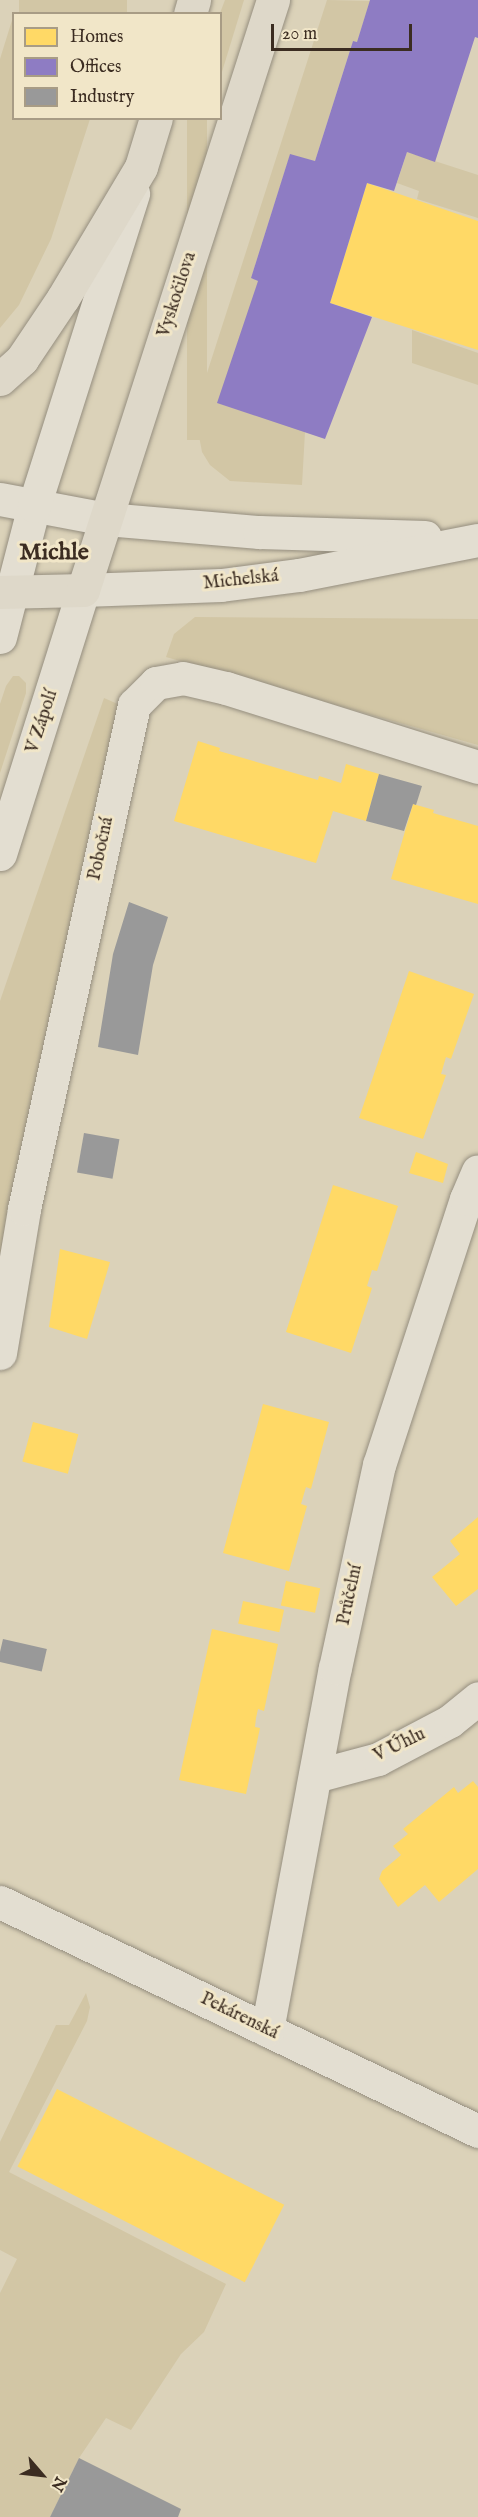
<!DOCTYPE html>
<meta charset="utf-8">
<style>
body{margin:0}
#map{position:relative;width:478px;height:2517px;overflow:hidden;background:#dbd2b9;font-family:"IM FELL English",serif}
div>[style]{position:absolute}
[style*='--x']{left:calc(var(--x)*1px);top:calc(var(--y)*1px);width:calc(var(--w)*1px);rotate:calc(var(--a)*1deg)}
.green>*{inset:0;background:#d2c6a5;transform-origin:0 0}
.homes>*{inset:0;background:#ffd966;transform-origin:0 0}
.offices>*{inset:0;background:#8e7cc3}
.industry>*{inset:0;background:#999;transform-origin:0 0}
.roads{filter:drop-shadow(0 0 2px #958e7f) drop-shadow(0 0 2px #958e7f)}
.minor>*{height:33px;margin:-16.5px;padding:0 16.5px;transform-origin:16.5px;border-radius:16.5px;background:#e3ded1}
.major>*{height:33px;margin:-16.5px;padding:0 16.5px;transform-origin:16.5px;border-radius:16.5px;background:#ded8c9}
span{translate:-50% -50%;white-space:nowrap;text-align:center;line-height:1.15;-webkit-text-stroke:6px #f1e6c8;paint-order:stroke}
.street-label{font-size:18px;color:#3b2c21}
.district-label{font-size:24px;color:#3b2c21;font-weight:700}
.legend{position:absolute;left:12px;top:12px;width:210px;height:108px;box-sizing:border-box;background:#f1e6c8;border:2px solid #a89c85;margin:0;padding:8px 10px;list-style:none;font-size:18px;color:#3b2c21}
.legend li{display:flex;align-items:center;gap:12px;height:30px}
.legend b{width:30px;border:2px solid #a89c85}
.north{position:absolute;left:12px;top:2445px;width:60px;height:60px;-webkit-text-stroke:4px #f1e6c8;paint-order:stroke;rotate:118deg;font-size:16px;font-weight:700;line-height:24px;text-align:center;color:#3b2c21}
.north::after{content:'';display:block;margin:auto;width:21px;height:27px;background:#3b2c21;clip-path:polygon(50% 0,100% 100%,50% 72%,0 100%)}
.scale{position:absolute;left:271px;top:24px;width:141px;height:27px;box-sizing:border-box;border:3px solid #3b2c21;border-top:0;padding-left:8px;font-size:18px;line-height:21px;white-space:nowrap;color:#3b2c21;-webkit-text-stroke:4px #f1e6c8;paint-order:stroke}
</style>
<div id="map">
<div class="green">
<i style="left:19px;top:0;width:108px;height:14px"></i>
<i style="clip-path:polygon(225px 0,244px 0,221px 75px,220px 13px)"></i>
<i style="clip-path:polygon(327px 0,370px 1px,357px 42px,353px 41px,315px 161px,290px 155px,251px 278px,258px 281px,305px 432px,302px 485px,230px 481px,210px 465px,202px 452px,196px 420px,198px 401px)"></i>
<i style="clip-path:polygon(13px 17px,14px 118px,90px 119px,51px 239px,19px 305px,0 328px,0 59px)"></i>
<i style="left:187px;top:119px;width:20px;height:321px"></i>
<i style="clip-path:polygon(407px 152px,478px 175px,478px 218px,417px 199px,419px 191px,397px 183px)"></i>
<i style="clip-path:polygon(412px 330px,478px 353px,478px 385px,412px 363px)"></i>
<i style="clip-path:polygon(195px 617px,478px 619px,478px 745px,166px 657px,174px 634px)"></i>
<i style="clip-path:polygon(13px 676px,19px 676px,26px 683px,26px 693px,0 773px,0 704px,6px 686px)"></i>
<i style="clip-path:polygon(104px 698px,120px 705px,0 1264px,0 1001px)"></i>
<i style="clip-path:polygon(86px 1993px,90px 2007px,87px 2021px,9px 2172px,226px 2284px,204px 2332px,181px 2354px,131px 2430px,106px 2418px,79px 2458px,50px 2517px,0 2517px,0 2293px,17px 2259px,0 2250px,0 2142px,56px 2025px,69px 2025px)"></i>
</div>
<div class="homes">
<i style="clip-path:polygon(367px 183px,478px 221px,478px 350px,330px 303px)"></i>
<i style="clip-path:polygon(198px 741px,220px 748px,219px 751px,318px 780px,319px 776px,341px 783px,346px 764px,379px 774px,366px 821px,333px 811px,316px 863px,174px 821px)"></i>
<i style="clip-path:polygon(413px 804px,434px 810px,433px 813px,478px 826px,478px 904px,391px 879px)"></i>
<i style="clip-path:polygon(409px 971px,474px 994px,451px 1059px,446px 1057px,441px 1074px,446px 1075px,423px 1139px,359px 1118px)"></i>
<i style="clip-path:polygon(416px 1152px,448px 1164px,443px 1183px,409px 1173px)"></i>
<i style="clip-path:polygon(333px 1185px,398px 1206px,377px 1271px,372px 1270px,367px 1286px,372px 1288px,351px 1353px,286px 1332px)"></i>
<i style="clip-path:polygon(60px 1249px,110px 1262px,87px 1339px,49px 1327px)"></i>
<i style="clip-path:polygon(263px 1404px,329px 1422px,311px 1489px,306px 1487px,301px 1504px,307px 1506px,289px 1571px,223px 1553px)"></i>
<i style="left:33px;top:1422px;width:47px;height:41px;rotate:15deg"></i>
<i style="clip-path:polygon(478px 1517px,478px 1589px,456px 1606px,432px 1577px,460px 1554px,450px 1541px)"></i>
<i style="left:286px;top:1581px;width:35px;height:25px;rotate:12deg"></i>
<i style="left:243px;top:1601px;width:42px;height:23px;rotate:12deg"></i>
<i style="clip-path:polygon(212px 1629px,278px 1644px,264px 1711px,258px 1709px,256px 1718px,255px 1727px,260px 1728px,246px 1794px,179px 1780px)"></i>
<i style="clip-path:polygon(473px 1781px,478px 1787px,478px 1869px,439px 1902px,425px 1885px,398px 1907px,379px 1879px,382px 1871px,401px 1855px,393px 1846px,408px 1834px,403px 1829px,454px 1787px,458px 1793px)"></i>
<i style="left:57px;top:2089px;width:255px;height:87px;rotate:27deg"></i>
</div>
<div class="offices">
<i style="clip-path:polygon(370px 0,478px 0,478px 38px,475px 37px,435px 162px,407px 152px,394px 191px,367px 183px,330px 303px,372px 317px,325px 439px,217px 403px,258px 281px,251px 278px,290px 154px,315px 161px,353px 41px,357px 42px)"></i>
</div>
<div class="industry">
<i style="clip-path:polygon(379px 774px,422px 786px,416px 805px,413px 804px,404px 831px,366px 821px)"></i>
<i style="clip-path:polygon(129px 902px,168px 917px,153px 965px,138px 1055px,98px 1047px,113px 954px)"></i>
<i style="left:84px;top:1133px;width:36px;height:40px;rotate:10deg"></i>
<i style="left:3px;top:1639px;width:45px;height:23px;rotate:13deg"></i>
<i style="clip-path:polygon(79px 2458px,181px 2509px,178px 2517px,50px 2517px)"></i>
</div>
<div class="roads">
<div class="minor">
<i style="--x:0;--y:499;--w:108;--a:10.7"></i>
<i style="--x:106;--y:519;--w:154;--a:4.9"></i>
<i style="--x:259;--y:532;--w:166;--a:1.7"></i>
<i style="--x:0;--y:637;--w:135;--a:-75.5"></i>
<i style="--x:34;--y:506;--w:328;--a:-72.4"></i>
<i style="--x:0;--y:854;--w:277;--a:-72.5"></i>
<i style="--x:83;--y:590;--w:138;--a:-2.1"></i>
<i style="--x:221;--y:585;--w:79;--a:-7.3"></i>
<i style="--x:299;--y:575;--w:182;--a:-11.1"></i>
<i style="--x:0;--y:1353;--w:146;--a:-80.5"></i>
<i style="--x:24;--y:1209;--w:516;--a:-77.69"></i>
<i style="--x:134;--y:705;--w:31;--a:-45"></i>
<i style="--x:156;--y:683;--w:27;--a:-10"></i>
<i style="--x:183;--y:678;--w:44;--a:13.1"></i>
<i style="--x:226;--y:688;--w:264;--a:17.4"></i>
<i style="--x:315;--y:1776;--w:65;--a:-15.1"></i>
<i style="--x:378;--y:1759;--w:81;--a:-27.8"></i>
<i style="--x:450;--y:1721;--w:36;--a:-39"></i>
<i style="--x:0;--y:1902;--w:530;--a:25.6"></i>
<i style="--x:267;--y:2030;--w:368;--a:-79.4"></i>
<i style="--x:335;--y:1668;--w:208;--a:-77.8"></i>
<i style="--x:379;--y:1465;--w:280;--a:-71.9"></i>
<i style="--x:466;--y:1199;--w:30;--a:-67"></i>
</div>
<div class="major">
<i style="--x:190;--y:14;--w:15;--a:-74"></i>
<i style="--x:0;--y:379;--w:30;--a:-42"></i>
<i style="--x:22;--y:359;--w:73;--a:-56.1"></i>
<i style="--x:63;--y:298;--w:152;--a:-59.2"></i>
<i style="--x:141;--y:167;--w:51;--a:-73"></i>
<i style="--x:0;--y:592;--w:83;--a:-1.4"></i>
<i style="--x:83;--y:590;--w:620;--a:-72.15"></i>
</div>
</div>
<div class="street-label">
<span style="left:178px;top:295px;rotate:-72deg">Vyskočilova</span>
<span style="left:241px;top:581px;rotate:-6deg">Michelská</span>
<span style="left:43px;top:722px;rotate:-72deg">V Zápolí</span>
<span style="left:102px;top:849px;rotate:-78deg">Pobočná</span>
<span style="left:351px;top:1595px;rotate:-78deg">Průčelní</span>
<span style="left:400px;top:1746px;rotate:-26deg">V Úhlu</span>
<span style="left:239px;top:2017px;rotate:26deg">Pekárenská</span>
</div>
<div class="district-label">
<span style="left:54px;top:553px">Michle</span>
</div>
<ul class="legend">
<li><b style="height:16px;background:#ffd966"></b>Homes</li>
<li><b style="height:16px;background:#8e7cc3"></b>Offices</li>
<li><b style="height:16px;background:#999"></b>Industry</li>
</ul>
<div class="north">N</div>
<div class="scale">20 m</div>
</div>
